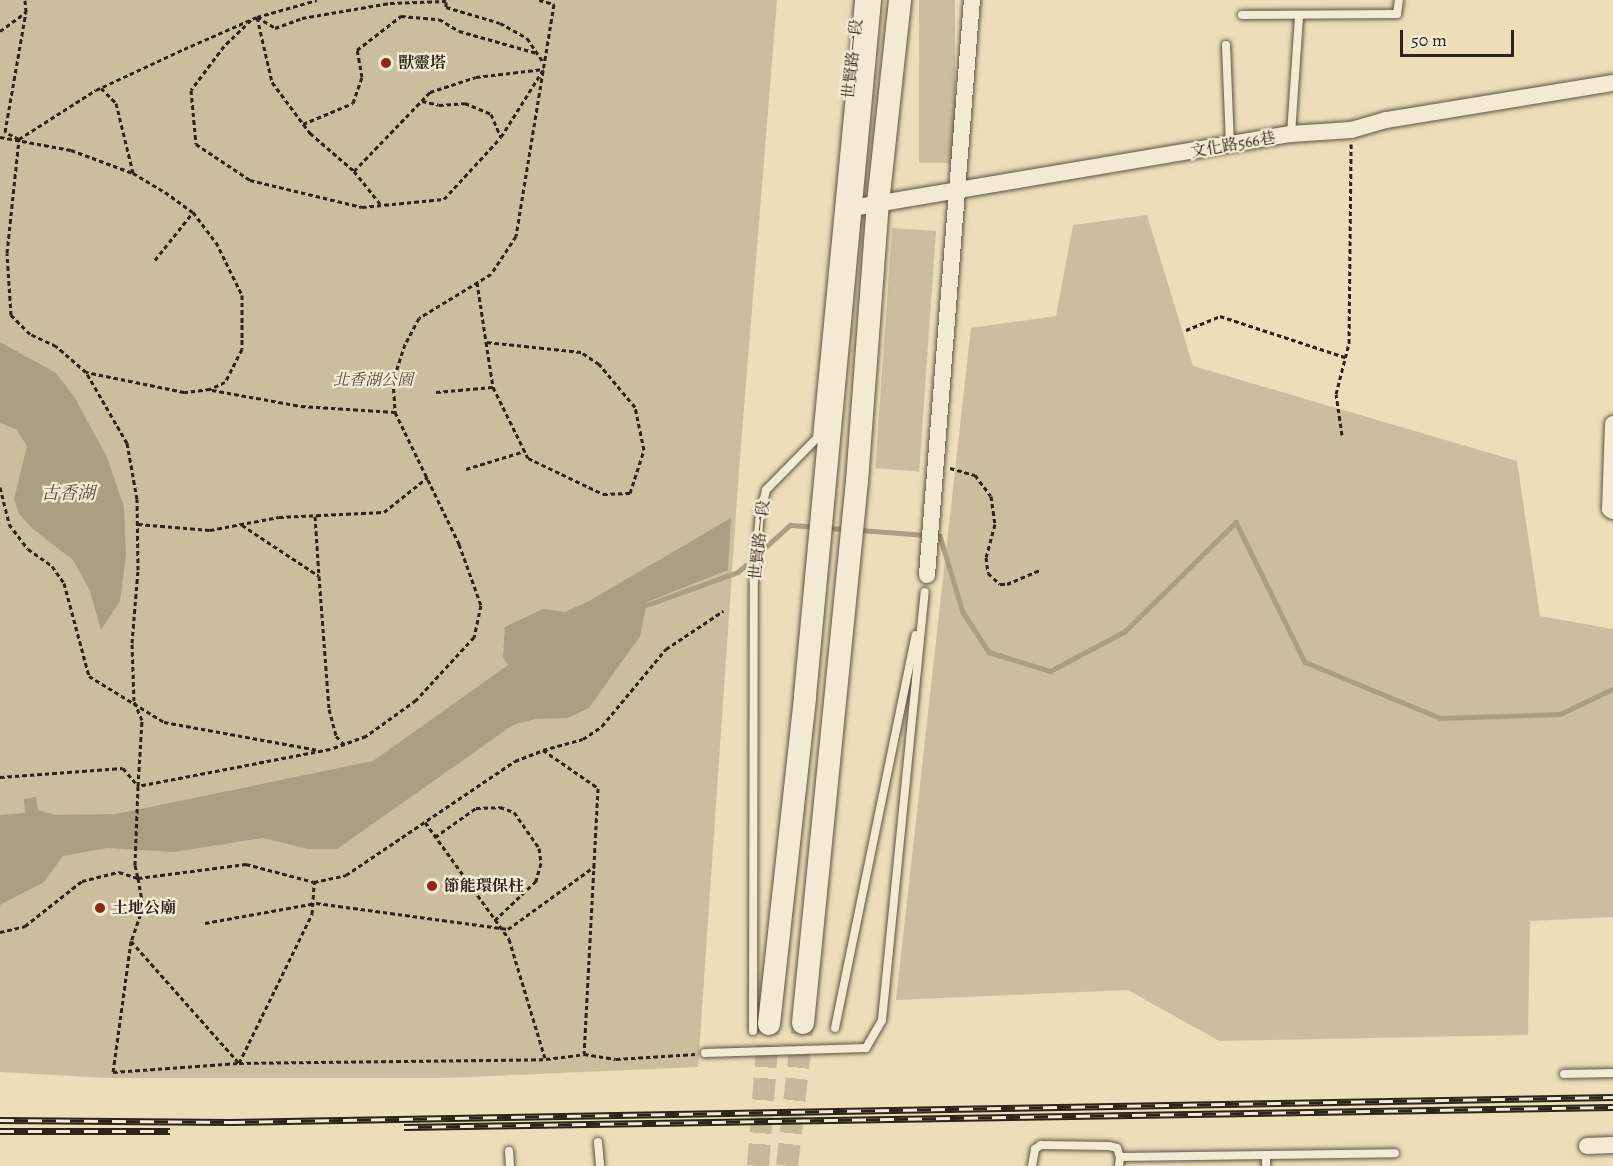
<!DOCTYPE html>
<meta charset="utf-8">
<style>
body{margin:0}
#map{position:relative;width:1613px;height:1166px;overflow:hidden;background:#ebdeb9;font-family:Alegreya,"Noto Serif TC",serif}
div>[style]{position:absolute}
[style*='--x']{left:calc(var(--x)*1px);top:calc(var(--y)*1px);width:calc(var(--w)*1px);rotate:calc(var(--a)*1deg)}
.green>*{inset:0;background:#cbbe9e;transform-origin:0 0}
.water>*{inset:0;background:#aa9e83}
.stream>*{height:4.5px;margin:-2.25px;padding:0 2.25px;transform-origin:2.25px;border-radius:2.25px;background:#aa9e83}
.secondary-tunnel>*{height:22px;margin-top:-11px;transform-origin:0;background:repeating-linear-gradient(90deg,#c5b999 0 22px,transparent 0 33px)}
.path>*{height:3px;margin-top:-1.5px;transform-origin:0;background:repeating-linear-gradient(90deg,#2c2319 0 4.5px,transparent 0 7.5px)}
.roads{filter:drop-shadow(0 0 2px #5c5241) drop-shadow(0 0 2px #5c5241)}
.lane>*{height:8px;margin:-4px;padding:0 4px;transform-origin:4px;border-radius:4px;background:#f2ead2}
.street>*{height:16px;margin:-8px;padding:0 8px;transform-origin:8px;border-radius:8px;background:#f2ead2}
.secondary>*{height:22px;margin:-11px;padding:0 11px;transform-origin:11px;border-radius:11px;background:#f2ead2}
.rail>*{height:7px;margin-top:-3.5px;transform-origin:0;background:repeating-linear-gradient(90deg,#f2ead2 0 14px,#2c2319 0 28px);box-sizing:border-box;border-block:2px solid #2c2319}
.dots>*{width:16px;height:16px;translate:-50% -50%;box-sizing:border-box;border:3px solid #f2ead2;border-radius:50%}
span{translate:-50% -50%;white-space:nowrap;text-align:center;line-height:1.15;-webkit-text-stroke:4.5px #f2ead2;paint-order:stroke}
.street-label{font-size:16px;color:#2c2319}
.poi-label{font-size:16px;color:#2c2319;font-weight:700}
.left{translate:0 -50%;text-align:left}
.park-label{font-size:16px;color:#544a3a;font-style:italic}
.water-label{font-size:18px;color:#584e3e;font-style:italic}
.scale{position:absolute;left:1400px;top:30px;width:114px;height:27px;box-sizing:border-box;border:3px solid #2c2319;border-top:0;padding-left:8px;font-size:18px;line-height:21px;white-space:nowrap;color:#2c2319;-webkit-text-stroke:4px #f2ead2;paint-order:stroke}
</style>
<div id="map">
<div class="green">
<i style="clip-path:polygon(0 0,777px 0,739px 470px,698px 1067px,444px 1078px,108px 1078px,0 1072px)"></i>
<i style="left:919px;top:0;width:36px;height:163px"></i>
<i style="clip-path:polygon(1147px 215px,1193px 366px,1517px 461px,1540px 616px,1613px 629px,1613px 917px,1530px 921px,1528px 1035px,1219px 1041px,1128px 990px,896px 1000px,971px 328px,1056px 316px,1073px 225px)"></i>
<i style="left:936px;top:231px;width:241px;height:44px;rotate:94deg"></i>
</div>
<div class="water">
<i style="clip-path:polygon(0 342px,56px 373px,75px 398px,107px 457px,124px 507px,126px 555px,120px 601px,101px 630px,90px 591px,73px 560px,33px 529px,19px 514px,14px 499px,27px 446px,16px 429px,0 423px)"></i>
<i style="clip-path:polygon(731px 518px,728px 570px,647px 602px,640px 636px,589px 708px,568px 718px,535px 719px,513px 725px,337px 849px,308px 849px,263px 838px,174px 852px,107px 848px,63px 856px,44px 882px,0 905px,0 815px,25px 813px,24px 799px,36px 797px,38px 810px,55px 815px,116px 814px,373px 761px,508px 665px,503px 657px,505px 627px,543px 609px,565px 612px,589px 601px)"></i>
</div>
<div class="stream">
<i style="--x:827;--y:528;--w:18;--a:3"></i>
<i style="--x:860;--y:530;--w:66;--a:4.3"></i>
<i style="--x:935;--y:535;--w:5;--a:11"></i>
<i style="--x:940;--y:536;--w:79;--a:73.2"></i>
<i style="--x:963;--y:612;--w:48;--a:57"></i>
<i style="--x:989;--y:652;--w:64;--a:17.3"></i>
<i style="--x:1050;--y:671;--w:84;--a:-27.8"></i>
<i style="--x:1124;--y:632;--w:157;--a:-44.5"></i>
<i style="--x:1236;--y:522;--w:156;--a:63.8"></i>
<i style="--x:1305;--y:662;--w:146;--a:22.5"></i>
<i style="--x:1440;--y:718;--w:120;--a:-1.9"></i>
<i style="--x:1560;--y:714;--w:59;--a:-25.3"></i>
<i style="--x:641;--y:607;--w:103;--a:-19.8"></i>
<i style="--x:738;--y:572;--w:70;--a:-42.1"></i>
<i style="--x:790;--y:525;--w:26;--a:4"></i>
</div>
<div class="secondary-tunnel">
<i style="--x:758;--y:1166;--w:142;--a:-85.6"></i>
<i style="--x:787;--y:1166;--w:144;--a:-83.6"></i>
</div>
<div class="path">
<i style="--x:539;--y:0;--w:16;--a:15"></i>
<i style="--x:554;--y:4;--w:235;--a:99.3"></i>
<i style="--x:516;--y:236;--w:45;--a:123.3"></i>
<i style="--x:491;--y:274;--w:84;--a:148.6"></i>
<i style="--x:419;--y:318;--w:30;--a:118"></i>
<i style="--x:405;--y:344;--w:39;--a:108"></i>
<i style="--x:393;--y:381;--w:31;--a:86"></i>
<i style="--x:395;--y:412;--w:147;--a:64.1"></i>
<i style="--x:459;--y:544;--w:65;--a:70.2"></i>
<i style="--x:481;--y:605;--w:33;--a:102"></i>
<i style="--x:474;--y:637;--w:86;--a:132.6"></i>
<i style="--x:416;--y:700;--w:62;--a:144.2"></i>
<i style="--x:366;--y:736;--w:38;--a:160"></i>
<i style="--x:330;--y:749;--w:196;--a:169.1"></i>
<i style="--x:138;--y:786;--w:79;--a:92.2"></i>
<i style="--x:135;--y:865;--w:13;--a:77"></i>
<i style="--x:138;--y:878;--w:109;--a:-7.4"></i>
<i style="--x:246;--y:864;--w:70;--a:14.8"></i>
<i style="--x:314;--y:882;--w:33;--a:-12"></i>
<i style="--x:346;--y:875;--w:204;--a:-34"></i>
<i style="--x:515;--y:761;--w:30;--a:-21"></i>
<i style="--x:543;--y:750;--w:67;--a:34.6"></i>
<i style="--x:598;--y:788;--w:266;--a:93"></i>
<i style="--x:584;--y:1054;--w:32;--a:9"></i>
<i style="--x:616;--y:1059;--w:80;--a:-3.6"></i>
<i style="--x:446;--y:2;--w:5;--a:90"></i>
<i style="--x:446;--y:7;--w:56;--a:16.5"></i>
<i style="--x:500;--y:23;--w:31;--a:29"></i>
<i style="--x:527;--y:38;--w:30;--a:56"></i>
<i style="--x:257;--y:17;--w:67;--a:77"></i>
<i style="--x:272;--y:82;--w:64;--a:53.3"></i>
<i style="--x:310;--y:133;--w:58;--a:40.8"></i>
<i style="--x:354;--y:171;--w:43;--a:51.5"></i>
<i style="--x:257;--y:17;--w:21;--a:31"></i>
<i style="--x:275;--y:28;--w:29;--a:-20"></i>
<i style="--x:302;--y:18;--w:89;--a:-9.7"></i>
<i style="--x:390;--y:3;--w:56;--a:-2"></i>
<i style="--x:251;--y:20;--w:37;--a:136"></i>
<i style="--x:224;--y:46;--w:55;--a:126.9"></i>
<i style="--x:191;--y:90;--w:54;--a:84.7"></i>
<i style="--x:196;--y:144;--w:65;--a:33.7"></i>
<i style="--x:250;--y:180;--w:115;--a:13.6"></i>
<i style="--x:362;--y:207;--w:82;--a:-5.6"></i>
<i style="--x:444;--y:199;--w:84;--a:-47.4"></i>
<i style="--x:501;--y:137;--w:79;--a:-57.9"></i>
<i style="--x:0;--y:31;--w:32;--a:-36"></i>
<i style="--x:26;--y:12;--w:12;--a:-95"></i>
<i style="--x:101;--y:88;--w:21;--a:45"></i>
<i style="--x:116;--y:103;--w:72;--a:76.3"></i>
<i style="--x:422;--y:101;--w:17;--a:13"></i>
<i style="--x:439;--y:105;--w:26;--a:-4"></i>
<i style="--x:465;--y:103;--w:28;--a:23"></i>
<i style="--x:491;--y:114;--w:25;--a:67"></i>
<i style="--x:303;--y:124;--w:54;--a:-22.8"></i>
<i style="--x:353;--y:103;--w:28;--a:-71"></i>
<i style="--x:362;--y:77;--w:27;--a:-100"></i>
<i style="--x:357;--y:50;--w:56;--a:-37.7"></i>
<i style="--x:401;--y:16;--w:38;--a:5"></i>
<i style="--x:439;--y:19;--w:23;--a:31"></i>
<i style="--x:459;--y:31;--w:81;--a:15.8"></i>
<i style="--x:0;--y:137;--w:72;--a:10.4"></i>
<i style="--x:71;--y:150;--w:66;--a:20.4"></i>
<i style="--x:133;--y:173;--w:37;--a:31"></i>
<i style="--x:165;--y:192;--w:34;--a:36"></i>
<i style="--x:193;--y:212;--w:38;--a:53"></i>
<i style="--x:216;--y:242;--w:59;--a:63.9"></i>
<i style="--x:242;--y:295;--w:54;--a:90"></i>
<i style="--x:242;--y:349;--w:37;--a:117"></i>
<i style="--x:225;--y:382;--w:17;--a:155"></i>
<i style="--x:210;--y:389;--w:26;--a:173"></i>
<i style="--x:184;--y:392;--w:100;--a:-168.5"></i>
<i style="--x:19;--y:139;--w:91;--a:-32.5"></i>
<i style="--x:96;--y:90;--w:97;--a:-25"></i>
<i style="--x:184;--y:49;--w:80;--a:-23.7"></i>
<i style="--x:257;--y:17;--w:62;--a:-15.8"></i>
<i style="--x:354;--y:171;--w:110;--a:-46.1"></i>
<i style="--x:430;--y:92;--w:48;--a:-18.1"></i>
<i style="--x:476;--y:77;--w:68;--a:-6.7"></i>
<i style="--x:155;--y:260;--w:61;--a:-51.6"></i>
<i style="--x:477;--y:282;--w:61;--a:81.5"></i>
<i style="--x:486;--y:342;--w:46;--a:81.2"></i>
<i style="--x:493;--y:387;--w:79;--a:63.8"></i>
<i style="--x:528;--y:458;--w:83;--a:25.6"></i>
<i style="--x:603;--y:494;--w:27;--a:-2"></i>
<i style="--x:630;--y:493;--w:45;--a:-72"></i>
<i style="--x:644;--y:450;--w:44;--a:-101.8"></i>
<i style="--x:635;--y:407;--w:56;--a:-129.9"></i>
<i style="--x:599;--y:364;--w:22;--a:-146"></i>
<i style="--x:581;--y:352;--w:96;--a:-174"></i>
<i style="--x:1186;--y:330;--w:37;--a:-22"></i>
<i style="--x:1220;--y:316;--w:132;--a:18.2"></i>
<i style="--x:212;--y:390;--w:90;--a:10.2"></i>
<i style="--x:301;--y:406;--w:94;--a:3.7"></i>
<i style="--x:436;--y:392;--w:57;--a:-5"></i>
<i style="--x:1342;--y:435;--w:41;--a:-98.3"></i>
<i style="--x:1336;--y:394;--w:53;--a:-75.7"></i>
<i style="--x:1349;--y:343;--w:199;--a:-89.4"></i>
<i style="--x:950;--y:468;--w:26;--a:16"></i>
<i style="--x:975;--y:475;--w:26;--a:53"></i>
<i style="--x:991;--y:496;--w:28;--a:82"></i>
<i style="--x:995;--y:524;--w:34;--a:105"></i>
<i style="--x:986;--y:557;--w:16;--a:83"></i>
<i style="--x:988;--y:573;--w:16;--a:43"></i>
<i style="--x:1000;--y:584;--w:7;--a:0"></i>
<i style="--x:1007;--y:584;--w:36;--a:-23"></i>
<i style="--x:466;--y:469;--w:62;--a:-17"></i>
<i style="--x:0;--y:487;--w:38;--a:76"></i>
<i style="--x:9;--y:524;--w:31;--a:53"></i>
<i style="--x:28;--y:549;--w:29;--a:35"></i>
<i style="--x:52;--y:566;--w:21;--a:55"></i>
<i style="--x:64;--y:583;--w:96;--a:75"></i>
<i style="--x:89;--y:676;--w:88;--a:31.5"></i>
<i style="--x:164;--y:722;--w:157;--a:10.3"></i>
<i style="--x:315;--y:516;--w:60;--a:86.2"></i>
<i style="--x:138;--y:524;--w:72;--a:4.8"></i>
<i style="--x:210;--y:530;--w:70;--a:-10.7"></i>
<i style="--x:279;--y:517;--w:105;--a:-2.7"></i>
<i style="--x:384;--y:512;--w:56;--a:-38.5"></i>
<i style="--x:242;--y:525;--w:92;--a:33.5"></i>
<i style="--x:319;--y:576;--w:133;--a:85.7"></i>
<i style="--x:329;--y:709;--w:28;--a:75"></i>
<i style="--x:336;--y:736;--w:11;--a:45"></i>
<i style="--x:543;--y:750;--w:41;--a:-15.4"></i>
<i style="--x:583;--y:739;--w:23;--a:-34"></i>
<i style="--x:602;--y:726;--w:100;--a:-50.3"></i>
<i style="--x:666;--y:649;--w:69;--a:-33.7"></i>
<i style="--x:0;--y:777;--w:123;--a:-4.2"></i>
<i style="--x:123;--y:768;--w:23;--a:50"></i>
<i style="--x:138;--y:786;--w:66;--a:-86.5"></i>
<i style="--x:142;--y:720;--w:21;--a:-113"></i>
<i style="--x:134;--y:701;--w:58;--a:-92"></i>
<i style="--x:132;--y:643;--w:73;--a:-85.3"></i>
<i style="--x:138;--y:570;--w:71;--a:-90.8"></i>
<i style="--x:137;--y:499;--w:57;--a:-100.1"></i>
<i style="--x:127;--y:443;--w:82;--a:-120"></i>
<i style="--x:86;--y:372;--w:40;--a:-139"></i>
<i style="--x:56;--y:346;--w:29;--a:-155"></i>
<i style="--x:30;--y:334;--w:27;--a:-135"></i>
<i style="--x:11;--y:315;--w:62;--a:-93.7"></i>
<i style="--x:7;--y:253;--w:115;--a:-84"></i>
<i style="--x:19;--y:139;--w:16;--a:-153"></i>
<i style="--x:5;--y:132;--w:122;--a:-80.1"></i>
<i style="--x:425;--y:822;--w:144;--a:54.3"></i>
<i style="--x:509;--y:939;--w:124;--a:73.2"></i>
<i style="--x:435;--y:837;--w:50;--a:-35.3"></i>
<i style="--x:476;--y:808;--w:24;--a:-2"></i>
<i style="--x:500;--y:807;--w:15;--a:20"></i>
<i style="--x:514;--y:812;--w:44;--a:55.2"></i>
<i style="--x:539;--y:848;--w:15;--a:82"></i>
<i style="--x:541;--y:863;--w:19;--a:106"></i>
<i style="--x:536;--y:881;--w:57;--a:136.4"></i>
<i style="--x:205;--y:923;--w:113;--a:-10.2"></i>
<i style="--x:316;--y:903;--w:194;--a:7.7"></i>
<i style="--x:508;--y:929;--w:107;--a:-35.9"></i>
<i style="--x:0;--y:932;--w:26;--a:-13"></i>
<i style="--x:25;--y:926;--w:73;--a:-38.3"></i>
<i style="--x:82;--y:881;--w:38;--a:-14"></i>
<i style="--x:119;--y:872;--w:20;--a:18"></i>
<i style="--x:138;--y:878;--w:29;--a:80"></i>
<i style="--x:143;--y:907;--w:36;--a:109"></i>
<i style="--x:131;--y:941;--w:163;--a:48.5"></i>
<i style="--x:239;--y:1063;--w:307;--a:-0.7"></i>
<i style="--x:546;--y:1059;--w:38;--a:-7"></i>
<i style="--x:131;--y:941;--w:132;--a:97.8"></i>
<i style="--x:113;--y:1072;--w:126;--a:-4.1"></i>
<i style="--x:239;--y:1063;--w:166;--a:-63.9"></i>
<i style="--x:312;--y:914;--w:32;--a:-86"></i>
</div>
<div class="roads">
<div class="lane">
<i style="--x:1242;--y:15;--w:155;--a:-0.4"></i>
<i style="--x:1397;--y:14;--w:14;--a:-82"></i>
<i style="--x:1226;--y:45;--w:100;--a:87.7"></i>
<i style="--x:1291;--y:134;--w:117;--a:-86.1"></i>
<i style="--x:835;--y:1028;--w:401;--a:-78.4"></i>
<i style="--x:753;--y:1031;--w:450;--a:-89.9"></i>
<i style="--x:754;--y:581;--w:68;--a:-85"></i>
<i style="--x:760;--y:513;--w:24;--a:-75"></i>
<i style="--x:766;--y:490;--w:73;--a:-45.6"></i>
<i style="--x:817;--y:438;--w:440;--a:-84.5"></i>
<i style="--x:705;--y:1053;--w:161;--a:-1.8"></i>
<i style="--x:866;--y:1048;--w:32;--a:-60"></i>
<i style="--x:882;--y:1020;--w:430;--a:-84.3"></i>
<i style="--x:1564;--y:1074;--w:49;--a:-1.2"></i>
<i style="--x:598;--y:1142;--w:24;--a:85"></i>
<i style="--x:509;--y:1151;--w:15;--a:86"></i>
<i style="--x:1266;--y:1155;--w:11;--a:90"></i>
<i style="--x:1032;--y:1166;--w:17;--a:-80"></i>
<i style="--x:1035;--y:1149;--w:7;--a:-34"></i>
<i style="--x:1041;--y:1145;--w:68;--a:0.8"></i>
<i style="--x:1109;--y:1146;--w:8;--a:14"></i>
<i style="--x:1117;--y:1148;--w:9;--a:72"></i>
<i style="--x:1119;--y:1166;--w:9;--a:-84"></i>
<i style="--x:1120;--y:1157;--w:275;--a:-0.8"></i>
</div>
<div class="street">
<i style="--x:852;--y:208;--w:445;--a:-9.6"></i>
<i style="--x:1291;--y:134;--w:60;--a:-3.8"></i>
<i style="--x:1351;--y:130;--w:36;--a:-16"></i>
<i style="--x:1386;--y:120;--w:230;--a:-9.3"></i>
<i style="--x:1613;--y:424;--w:85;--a:92"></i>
<i style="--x:1610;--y:509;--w:4;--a:34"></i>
<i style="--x:927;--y:575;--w:577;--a:-85.53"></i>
<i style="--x:1587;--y:1146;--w:26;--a:-2"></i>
</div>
<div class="secondary">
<i style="--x:803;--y:1023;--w:545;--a:-84.31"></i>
<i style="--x:857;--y:481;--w:279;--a:-85.7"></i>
<i style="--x:878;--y:203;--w:204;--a:-83.8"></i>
<i style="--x:769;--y:1024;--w:330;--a:-83.7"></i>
<i style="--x:805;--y:696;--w:699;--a:-84.66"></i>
</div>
</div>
<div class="rail">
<i style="--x:0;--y:1120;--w:231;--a:0.5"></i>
<i style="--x:231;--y:1122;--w:1382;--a:-1.04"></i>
<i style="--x:404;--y:1127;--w:1209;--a:-0.95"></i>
<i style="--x:0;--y:1131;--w:170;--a:0"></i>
</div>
<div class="dots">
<i style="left:386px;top:63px;background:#8f2418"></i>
<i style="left:432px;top:886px;background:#8f2418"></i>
<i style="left:100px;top:908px;background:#8f2418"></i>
</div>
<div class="street-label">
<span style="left:853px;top:59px;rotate:-84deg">世賢路一段</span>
<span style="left:1233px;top:145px;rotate:-10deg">文化路566巷</span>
<span style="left:760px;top:540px;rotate:-84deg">世賢路一段</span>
</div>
<div class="poi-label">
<span class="left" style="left:398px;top:63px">獸靈塔</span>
<span class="left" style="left:444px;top:886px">節能環保柱</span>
<span class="left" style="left:112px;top:908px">土地公廟</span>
</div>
<div class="park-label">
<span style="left:373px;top:380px">北香湖公園</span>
</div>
<div class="water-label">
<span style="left:68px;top:493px">古香湖</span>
</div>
<div class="scale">50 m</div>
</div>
